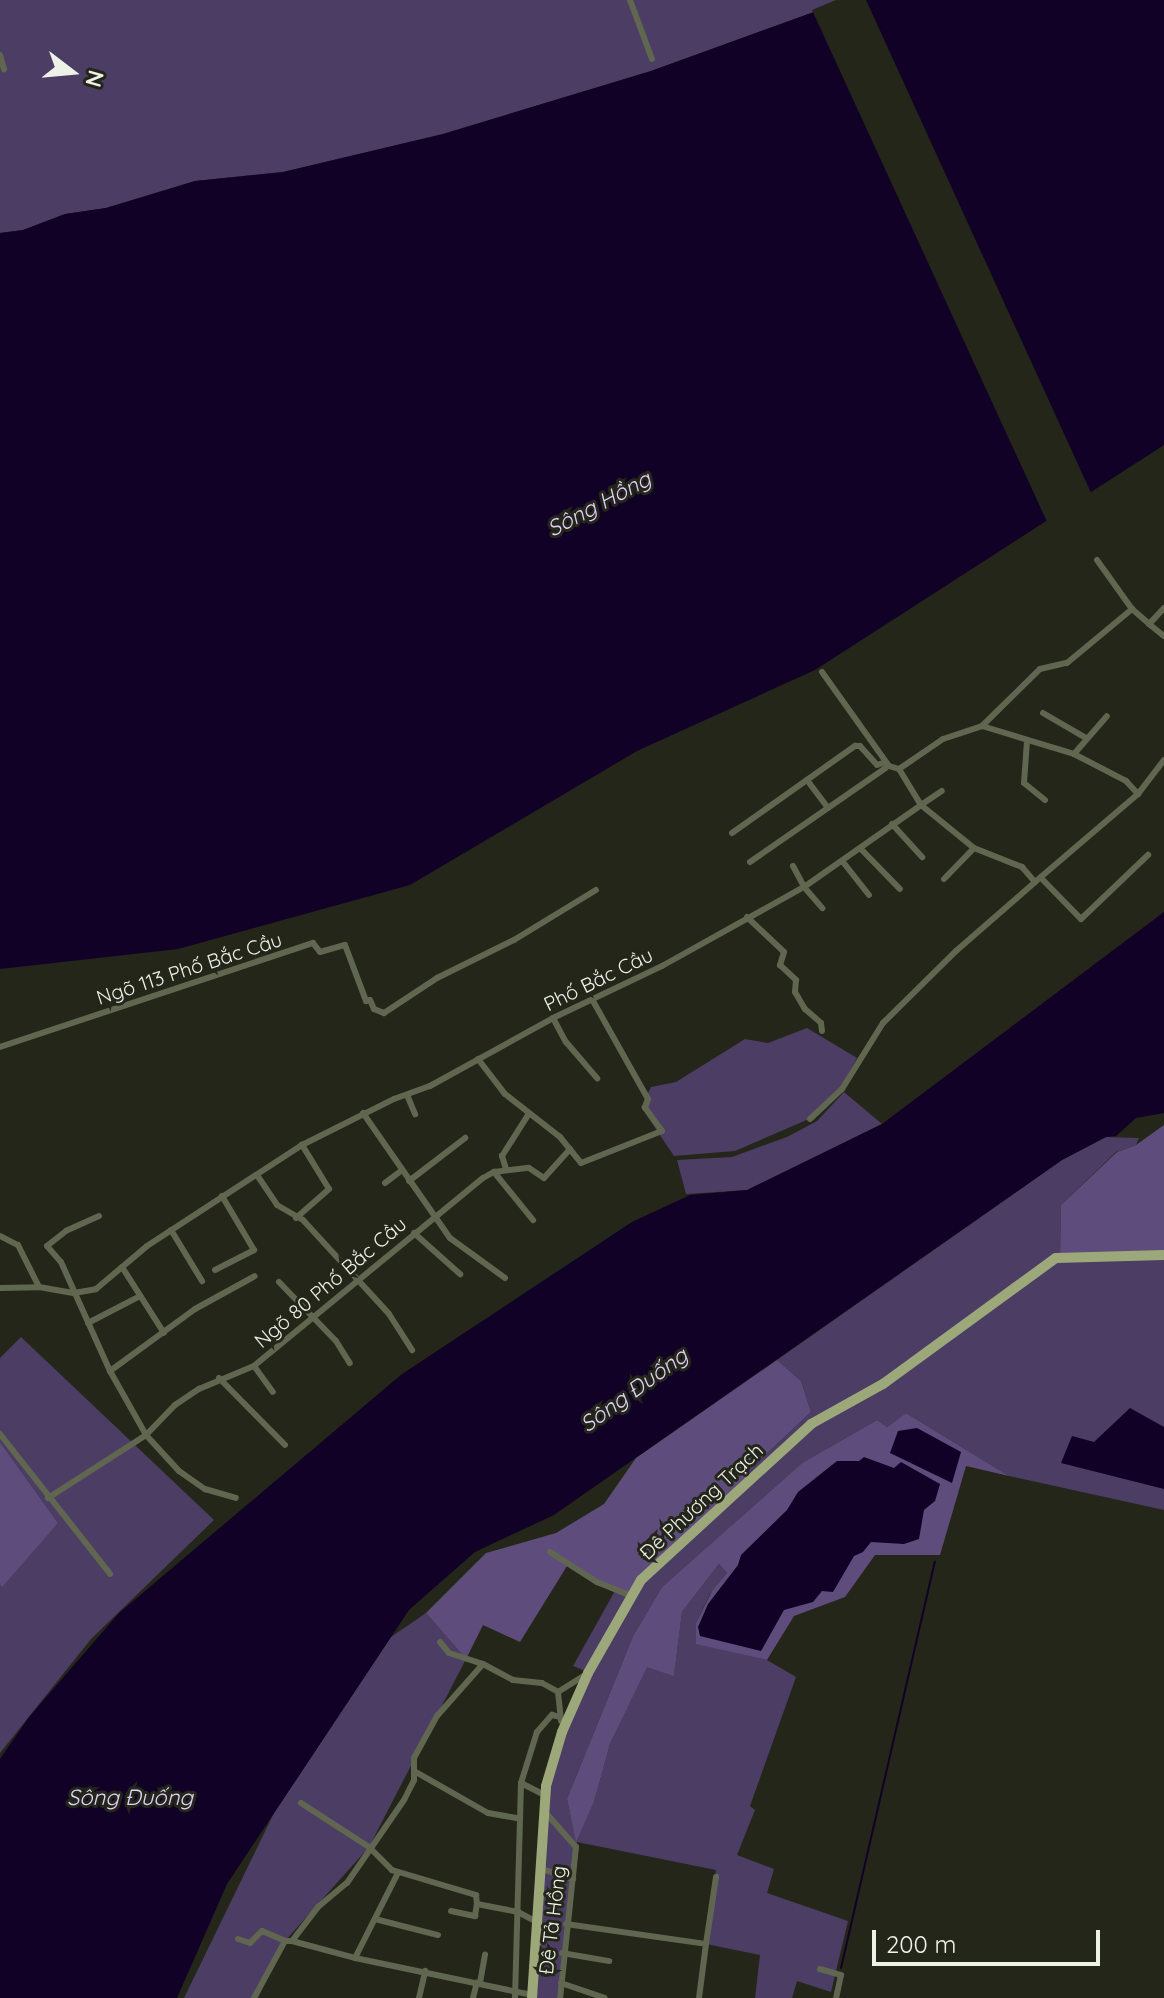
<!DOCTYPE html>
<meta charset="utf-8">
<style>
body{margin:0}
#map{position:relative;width:1164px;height:1998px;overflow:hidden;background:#232618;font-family:Quicksand,sans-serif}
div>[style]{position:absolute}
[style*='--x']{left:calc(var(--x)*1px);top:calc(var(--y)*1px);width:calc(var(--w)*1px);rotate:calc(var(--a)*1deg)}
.green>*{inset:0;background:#4c3d65}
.forest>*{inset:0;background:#5e4d7c}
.water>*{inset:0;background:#120127}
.pier>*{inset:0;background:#232618}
.stream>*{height:2px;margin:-1px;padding:0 1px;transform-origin:1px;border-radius:1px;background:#120127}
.street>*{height:6px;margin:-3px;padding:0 3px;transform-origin:3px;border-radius:3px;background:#606650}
.primary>*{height:10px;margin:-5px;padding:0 5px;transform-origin:5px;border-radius:5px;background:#9ca87a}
span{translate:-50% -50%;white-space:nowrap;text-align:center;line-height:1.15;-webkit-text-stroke:6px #232618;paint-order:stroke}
.street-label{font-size:20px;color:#eef1e8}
.water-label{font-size:22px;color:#dfd0fd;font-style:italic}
.north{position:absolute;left:32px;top:32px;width:80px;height:80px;-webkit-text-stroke:6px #232618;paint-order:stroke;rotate:106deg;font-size:22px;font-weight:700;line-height:32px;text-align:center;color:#eef1e8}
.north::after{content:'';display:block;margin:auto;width:28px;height:36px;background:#eef1e8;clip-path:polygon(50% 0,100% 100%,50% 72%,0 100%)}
.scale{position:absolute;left:872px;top:1930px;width:228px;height:36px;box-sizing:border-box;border:4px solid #eef1e8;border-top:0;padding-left:10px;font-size:24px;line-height:28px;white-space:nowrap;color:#eef1e8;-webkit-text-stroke:6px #232618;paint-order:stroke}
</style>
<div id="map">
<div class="green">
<i style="clip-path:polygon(0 0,847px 0,651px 71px,443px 134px,283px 172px,195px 181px,106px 208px,65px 214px,23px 230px,0 233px)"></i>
<i style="clip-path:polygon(807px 1028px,857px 1058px,841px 1087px,809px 1119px,735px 1151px,674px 1156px,641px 1107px,651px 1087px,676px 1082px,745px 1039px,768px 1043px)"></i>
<i style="clip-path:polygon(844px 1092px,882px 1124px,747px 1190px,686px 1194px,677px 1160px,732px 1157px,787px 1137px,817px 1121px)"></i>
<i style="clip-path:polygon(1106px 1137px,1139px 1138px,1136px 1145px,1116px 1152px,1061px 1205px,1060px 1257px,1164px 1251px,1164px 1510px,1009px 1476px,906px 1413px,887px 1427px,877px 1420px,802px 1463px,662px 1587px,633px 1636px,567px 1799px,576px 1840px,594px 1802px,610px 1744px,647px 1666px,674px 1675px,682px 1612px,719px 1564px,727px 1573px,710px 1594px,696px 1623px,696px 1643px,767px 1660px,796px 1677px,750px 1806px,755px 1810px,737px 1855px,774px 1869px,767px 1893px,848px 1921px,831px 1992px,797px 1981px,792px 1998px,755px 1998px,760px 1955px,706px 1944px,716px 1870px,577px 1842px,562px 1998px,532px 1998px,546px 1786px,588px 1672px,573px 1666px,616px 1589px,742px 1488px,748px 1471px,811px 1412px,801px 1381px,777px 1360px,1062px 1160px)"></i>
<i style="clip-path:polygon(21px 1337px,214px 1520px,91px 1639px,0 1753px,0 1584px,58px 1523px,0 1442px,0 1358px)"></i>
<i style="clip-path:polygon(426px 1613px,466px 1659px,369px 1847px,285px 1941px,258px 1998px,184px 1998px,274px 1813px,391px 1637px)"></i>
</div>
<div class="forest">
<i style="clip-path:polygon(1164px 1125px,1164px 1251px,1060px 1257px,1061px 1205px,1117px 1152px,1136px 1145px)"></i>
<i style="clip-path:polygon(777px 1360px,801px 1381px,811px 1412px,748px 1471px,742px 1488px,631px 1596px,567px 1566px,520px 1642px,483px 1625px,466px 1659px,426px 1613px,486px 1553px,556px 1533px,604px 1504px,636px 1458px)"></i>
<i style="clip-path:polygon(906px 1413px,1009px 1476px,966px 1466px,940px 1555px,875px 1555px,845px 1597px,794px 1616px,767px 1660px,696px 1644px,696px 1623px,712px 1591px,727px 1573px,719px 1564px,682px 1612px,674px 1676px,647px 1667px,610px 1744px,594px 1802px,576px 1842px,567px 1799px,633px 1636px,662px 1587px,802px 1463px,877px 1420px,887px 1427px)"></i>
<i style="clip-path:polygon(0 1442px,58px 1523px,2px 1587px,0 1584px)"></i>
</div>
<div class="water">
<i style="clip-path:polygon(847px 0,1164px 0,1164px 445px,815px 670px,637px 751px,410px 885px,178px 949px,0 969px,0 233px,23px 230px,65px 214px,106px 208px,195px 181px,283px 172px,443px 134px,651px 71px)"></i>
<i style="clip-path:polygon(1164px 912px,1164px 1113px,1136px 1118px,1116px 1136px,1106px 1137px,1062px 1160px,554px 1515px,475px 1552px,409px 1610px,227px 1884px,177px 1998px,0 1998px,0 1759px,29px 1717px,119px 1613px,402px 1374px,632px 1222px,690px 1195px,747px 1190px,882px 1124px)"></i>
<i style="clip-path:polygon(1130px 1408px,1164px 1427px,1164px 1489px,1061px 1463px,1072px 1436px,1094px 1442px)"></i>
<i style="clip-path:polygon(917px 1428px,961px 1452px,952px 1483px,890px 1453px,898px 1431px)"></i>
<i style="clip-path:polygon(864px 1457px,894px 1468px,901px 1462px,940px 1484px,935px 1501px,924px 1510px,919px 1539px,904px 1544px,871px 1542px,863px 1552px,854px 1556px,833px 1592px,822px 1591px,813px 1602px,784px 1610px,761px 1651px,700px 1636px,698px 1627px,708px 1604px,738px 1565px,741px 1555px,787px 1510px,798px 1492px,837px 1461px,859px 1461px)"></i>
</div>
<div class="pier">
<i style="clip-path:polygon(836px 0,866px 0,1092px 495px,1048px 524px,812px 10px)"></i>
</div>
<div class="stream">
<i style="--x:841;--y:1968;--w:417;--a:-77"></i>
</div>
<div class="street">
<i style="--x:630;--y:0;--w:63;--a:69.6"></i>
<i style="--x:0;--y:55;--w:15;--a:74"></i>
<i style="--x:1097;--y:560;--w:60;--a:54.5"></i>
<i style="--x:1132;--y:609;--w:23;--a:41"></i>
<i style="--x:1164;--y:608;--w:22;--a:133"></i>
<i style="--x:1149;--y:624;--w:19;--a:39"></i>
<i style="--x:822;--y:672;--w:115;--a:54.5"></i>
<i style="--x:889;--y:766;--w:10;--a:17"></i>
<i style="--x:899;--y:769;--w:42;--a:58.6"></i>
<i style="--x:921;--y:805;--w:25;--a:-34"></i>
<i style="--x:1043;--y:713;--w:50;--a:30.2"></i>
<i style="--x:982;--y:726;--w:81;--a:-44.5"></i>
<i style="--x:1040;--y:669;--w:28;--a:-13"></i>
<i style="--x:1067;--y:663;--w:85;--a:-39.7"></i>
<i style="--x:1027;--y:741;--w:42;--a:94.1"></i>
<i style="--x:1024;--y:783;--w:27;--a:39"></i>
<i style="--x:1074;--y:754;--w:50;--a:-49"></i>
<i style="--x:899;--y:769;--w:53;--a:-34.3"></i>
<i style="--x:943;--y:739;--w:41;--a:-18.4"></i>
<i style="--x:982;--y:726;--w:96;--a:16.9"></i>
<i style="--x:1074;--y:754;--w:59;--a:27.4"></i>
<i style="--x:1126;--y:781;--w:18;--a:47"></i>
<i style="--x:807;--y:780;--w:35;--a:53"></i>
<i style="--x:892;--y:824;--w:45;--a:47.7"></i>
<i style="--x:732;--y:833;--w:151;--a:-35.3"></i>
<i style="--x:855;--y:746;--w:5;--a:0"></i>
<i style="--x:860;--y:746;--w:25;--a:48"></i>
<i style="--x:877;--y:765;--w:9;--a:-18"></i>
<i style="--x:860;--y:848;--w:57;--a:45.7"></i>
<i style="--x:750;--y:862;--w:165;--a:-34.7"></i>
<i style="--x:843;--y:862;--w:42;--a:51.8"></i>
<i style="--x:793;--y:866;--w:24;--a:62"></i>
<i style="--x:804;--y:887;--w:28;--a:49"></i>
<i style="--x:944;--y:879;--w:43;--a:-45.9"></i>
<i style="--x:1042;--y:879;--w:56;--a:45.7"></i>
<i style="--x:1081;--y:919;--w:93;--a:-43.7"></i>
<i style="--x:747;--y:917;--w:51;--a:43.4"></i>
<i style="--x:784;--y:952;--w:14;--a:107"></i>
<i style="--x:780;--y:965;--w:22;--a:43"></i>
<i style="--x:796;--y:980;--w:12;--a:95"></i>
<i style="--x:795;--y:992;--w:20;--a:60"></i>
<i style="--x:805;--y:1009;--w:21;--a:41"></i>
<i style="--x:821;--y:1023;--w:8;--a:83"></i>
<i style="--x:553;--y:1018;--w:27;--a:62"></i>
<i style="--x:566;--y:1042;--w:48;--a:49.3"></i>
<i style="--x:0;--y:1047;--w:330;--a:-18.4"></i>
<i style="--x:313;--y:943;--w:11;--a:52"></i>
<i style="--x:320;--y:952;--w:26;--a:-16"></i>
<i style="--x:345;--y:945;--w:60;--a:69.4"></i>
<i style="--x:366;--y:1001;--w:4;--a:-14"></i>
<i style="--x:370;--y:1000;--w:10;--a:66"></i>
<i style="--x:374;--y:1009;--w:11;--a:22"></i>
<i style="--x:384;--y:1013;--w:64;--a:-33.4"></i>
<i style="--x:437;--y:978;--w:86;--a:-26.3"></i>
<i style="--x:514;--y:940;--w:96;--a:-31.4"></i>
<i style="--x:478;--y:1059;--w:44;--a:52.4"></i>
<i style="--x:505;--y:1094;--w:70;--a:38"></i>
<i style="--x:560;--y:1137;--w:33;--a:51"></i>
<i style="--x:581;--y:1163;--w:87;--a:-21.6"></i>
<i style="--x:662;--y:1131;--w:29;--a:-126"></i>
<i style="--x:645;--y:1108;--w:9;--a:-72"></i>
<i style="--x:648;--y:1099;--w:112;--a:-119.3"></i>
<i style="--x:407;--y:1095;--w:21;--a:67"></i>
<i style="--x:363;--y:1113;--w:152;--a:55.2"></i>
<i style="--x:450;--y:1238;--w:68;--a:36"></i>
<i style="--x:810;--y:1119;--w:44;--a:-43.2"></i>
<i style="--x:842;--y:1089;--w:78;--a:-58.2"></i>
<i style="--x:883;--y:1023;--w:103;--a:-44.6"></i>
<i style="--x:956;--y:951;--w:105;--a:-41.1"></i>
<i style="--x:506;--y:1169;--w:14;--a:-107"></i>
<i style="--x:502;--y:1156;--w:49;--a:-57.6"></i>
<i style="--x:494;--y:1172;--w:62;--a:50.9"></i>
<i style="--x:257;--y:1175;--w:36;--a:56"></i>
<i style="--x:277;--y:1205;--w:30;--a:30"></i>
<i style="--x:303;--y:1220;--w:127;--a:47.5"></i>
<i style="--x:389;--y:1314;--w:43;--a:57.4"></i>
<i style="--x:409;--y:1181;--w:71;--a:-37.5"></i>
<i style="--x:385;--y:1183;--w:20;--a:-37"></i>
<i style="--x:99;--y:1216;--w:36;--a:156"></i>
<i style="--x:66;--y:1231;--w:24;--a:142"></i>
<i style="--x:47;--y:1246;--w:21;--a:49"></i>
<i style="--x:61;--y:1262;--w:120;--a:65.8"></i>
<i style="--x:110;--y:1371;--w:73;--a:60.6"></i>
<i style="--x:146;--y:1435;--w:42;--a:-46"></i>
<i style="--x:175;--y:1405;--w:29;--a:-34"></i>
<i style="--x:199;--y:1389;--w:60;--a:-22.7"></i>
<i style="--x:254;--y:1366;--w:296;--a:-39.4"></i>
<i style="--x:483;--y:1178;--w:13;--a:-29"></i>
<i style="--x:494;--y:1172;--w:35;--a:-7"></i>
<i style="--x:529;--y:1168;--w:18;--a:34"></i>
<i style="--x:544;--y:1178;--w:39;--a:-48"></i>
<i style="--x:296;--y:1218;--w:44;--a:-41.3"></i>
<i style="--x:329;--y:1189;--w:52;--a:-121.5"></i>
<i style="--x:171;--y:1230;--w:60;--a:58.7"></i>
<i style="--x:414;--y:1233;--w:62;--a:41.7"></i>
<i style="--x:0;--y:1236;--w:20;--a:27"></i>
<i style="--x:18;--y:1245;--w:47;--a:63.4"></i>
<i style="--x:122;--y:1267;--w:78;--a:57.5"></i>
<i style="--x:215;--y:1270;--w:44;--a:-27.1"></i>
<i style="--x:254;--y:1250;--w:63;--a:-120.7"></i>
<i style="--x:279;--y:1282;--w:82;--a:46"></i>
<i style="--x:336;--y:1341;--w:26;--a:58"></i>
<i style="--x:0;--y:1288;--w:39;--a:-1"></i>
<i style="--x:39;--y:1287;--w:36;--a:10"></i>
<i style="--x:74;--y:1293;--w:22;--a:-10"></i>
<i style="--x:96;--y:1289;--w:67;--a:-40.1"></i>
<i style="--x:147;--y:1246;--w:185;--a:-33.1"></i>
<i style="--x:302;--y:1145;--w:103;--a:-26.6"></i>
<i style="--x:394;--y:1099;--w:38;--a:-20"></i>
<i style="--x:430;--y:1086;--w:141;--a:-28.9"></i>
<i style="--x:553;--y:1018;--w:121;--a:-25.5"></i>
<i style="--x:662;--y:966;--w:162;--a:-29.1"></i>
<i style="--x:804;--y:887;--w:143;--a:-35"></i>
<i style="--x:921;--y:805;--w:68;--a:39.1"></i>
<i style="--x:974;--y:848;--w:52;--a:21.6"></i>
<i style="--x:1022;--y:867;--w:20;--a:49"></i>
<i style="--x:1035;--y:882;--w:135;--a:-40.5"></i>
<i style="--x:1138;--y:794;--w:43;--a:-52.6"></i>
<i style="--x:88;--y:1323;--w:59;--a:-27.4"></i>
<i style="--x:254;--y:1366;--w:32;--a:54"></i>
<i style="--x:110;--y:1371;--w:105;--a:-36.1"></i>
<i style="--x:195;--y:1309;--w:68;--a:-28.8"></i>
<i style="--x:219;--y:1378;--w:94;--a:45.4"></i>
<i style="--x:0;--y:1434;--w:178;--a:51.8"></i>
<i style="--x:48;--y:1498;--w:117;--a:-32.7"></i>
<i style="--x:146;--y:1435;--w:49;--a:47.5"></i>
<i style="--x:179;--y:1471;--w:32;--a:35"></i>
<i style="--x:205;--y:1489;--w:32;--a:16"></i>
<i style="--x:550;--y:1552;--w:56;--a:32.6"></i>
<i style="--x:597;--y:1582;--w:37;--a:22"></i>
<i style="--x:440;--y:1642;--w:14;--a:51"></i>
<i style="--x:449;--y:1653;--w:36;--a:18"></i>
<i style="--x:483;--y:1664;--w:34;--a:28"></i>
<i style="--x:513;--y:1680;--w:29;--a:6"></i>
<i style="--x:542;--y:1683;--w:18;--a:29"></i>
<i style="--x:558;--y:1692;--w:32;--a:-32"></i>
<i style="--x:558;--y:1692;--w:29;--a:84"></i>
<i style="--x:414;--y:1771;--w:85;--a:29.6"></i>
<i style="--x:488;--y:1813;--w:29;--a:10"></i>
<i style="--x:521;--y:1783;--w:27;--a:27"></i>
<i style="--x:301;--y:1803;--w:81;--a:32.9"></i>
<i style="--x:369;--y:1847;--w:33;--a:45"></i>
<i style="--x:392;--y:1870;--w:88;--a:16.6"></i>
<i style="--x:476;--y:1895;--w:9;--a:84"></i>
<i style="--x:477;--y:1904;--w:42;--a:11"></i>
<i style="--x:518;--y:1912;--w:19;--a:28"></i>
<i style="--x:546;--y:1813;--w:45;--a:48.6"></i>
<i style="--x:576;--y:1847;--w:152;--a:96"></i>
<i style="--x:539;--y:1868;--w:36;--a:18"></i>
<i style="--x:451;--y:1911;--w:25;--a:12"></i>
<i style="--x:475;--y:1916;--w:12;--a:-81"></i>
<i style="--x:375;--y:1919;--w:65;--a:14.3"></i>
<i style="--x:566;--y:1924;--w:141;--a:8.1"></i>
<i style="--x:706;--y:1944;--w:54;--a:97.4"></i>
<i style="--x:238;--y:1939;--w:13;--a:18"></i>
<i style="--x:250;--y:1943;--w:17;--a:-45"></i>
<i style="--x:262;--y:1931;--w:25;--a:23"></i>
<i style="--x:292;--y:1941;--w:65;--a:15.1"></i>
<i style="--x:355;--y:1958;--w:181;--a:11.8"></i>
<i style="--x:706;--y:1944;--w:68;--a:-81.5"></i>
<i style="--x:562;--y:1953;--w:48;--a:9.7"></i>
<i style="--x:355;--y:1958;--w:95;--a:-63.2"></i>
<i style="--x:820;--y:1969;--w:22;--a:16"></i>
<i style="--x:841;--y:1975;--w:24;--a:102"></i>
<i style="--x:480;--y:1983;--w:29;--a:-80"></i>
<i style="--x:561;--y:1983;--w:46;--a:18.8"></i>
<i style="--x:254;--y:1998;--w:65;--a:-61.5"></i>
<i style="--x:285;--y:1941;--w:7;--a:0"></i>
<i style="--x:292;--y:1941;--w:43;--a:-52.6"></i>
<i style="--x:318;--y:1907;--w:38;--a:-40"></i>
<i style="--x:347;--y:1883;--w:101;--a:-55.5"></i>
<i style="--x:404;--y:1800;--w:22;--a:-63"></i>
<i style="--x:414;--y:1780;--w:22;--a:-90"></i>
<i style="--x:414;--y:1758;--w:48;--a:-61.3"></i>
<i style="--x:437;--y:1716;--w:69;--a:-48.5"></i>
<i style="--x:419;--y:1998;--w:28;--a:-77"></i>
<i style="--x:473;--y:1998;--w:16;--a:-76"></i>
<i style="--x:515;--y:1998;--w:215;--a:-88.4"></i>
<i style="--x:521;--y:1783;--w:53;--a:-72.6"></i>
<i style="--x:537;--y:1732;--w:23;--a:-49"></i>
<i style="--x:552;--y:1715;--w:8;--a:14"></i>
</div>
<div class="primary">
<i style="--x:532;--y:1998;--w:212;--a:-86.2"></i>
<i style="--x:546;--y:1786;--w:56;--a:-73.5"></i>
<i style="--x:562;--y:1732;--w:64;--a:-66.2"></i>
<i style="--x:588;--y:1673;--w:107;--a:-60.3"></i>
<i style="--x:641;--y:1580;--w:231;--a:-42.5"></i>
<i style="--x:811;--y:1424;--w:82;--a:-29.1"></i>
<i style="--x:883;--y:1384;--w:214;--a:-36.1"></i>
<i style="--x:1056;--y:1258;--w:108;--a:-1.6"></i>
</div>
<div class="street-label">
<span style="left:189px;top:968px;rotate:-18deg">Ngõ 113 Phố Bắc Cầu</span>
<span style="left:598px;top:979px;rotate:-26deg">Phố Bắc Cầu</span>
<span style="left:330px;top:1282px;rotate:-40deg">Ngõ 80 Phố Bắc Cầu</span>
<span style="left:701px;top:1501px;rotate:-43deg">Đê Phương Trạch</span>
<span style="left:552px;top:1920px;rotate:-83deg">Đê Tả Hồng</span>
</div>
<div class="water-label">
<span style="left:599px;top:504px;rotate:-28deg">Sông Hồng</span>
<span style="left:634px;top:1390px;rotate:-36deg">Sông Đuống</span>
<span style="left:130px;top:1798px">Sông Đuống</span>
</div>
<div class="north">N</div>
<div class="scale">200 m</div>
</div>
